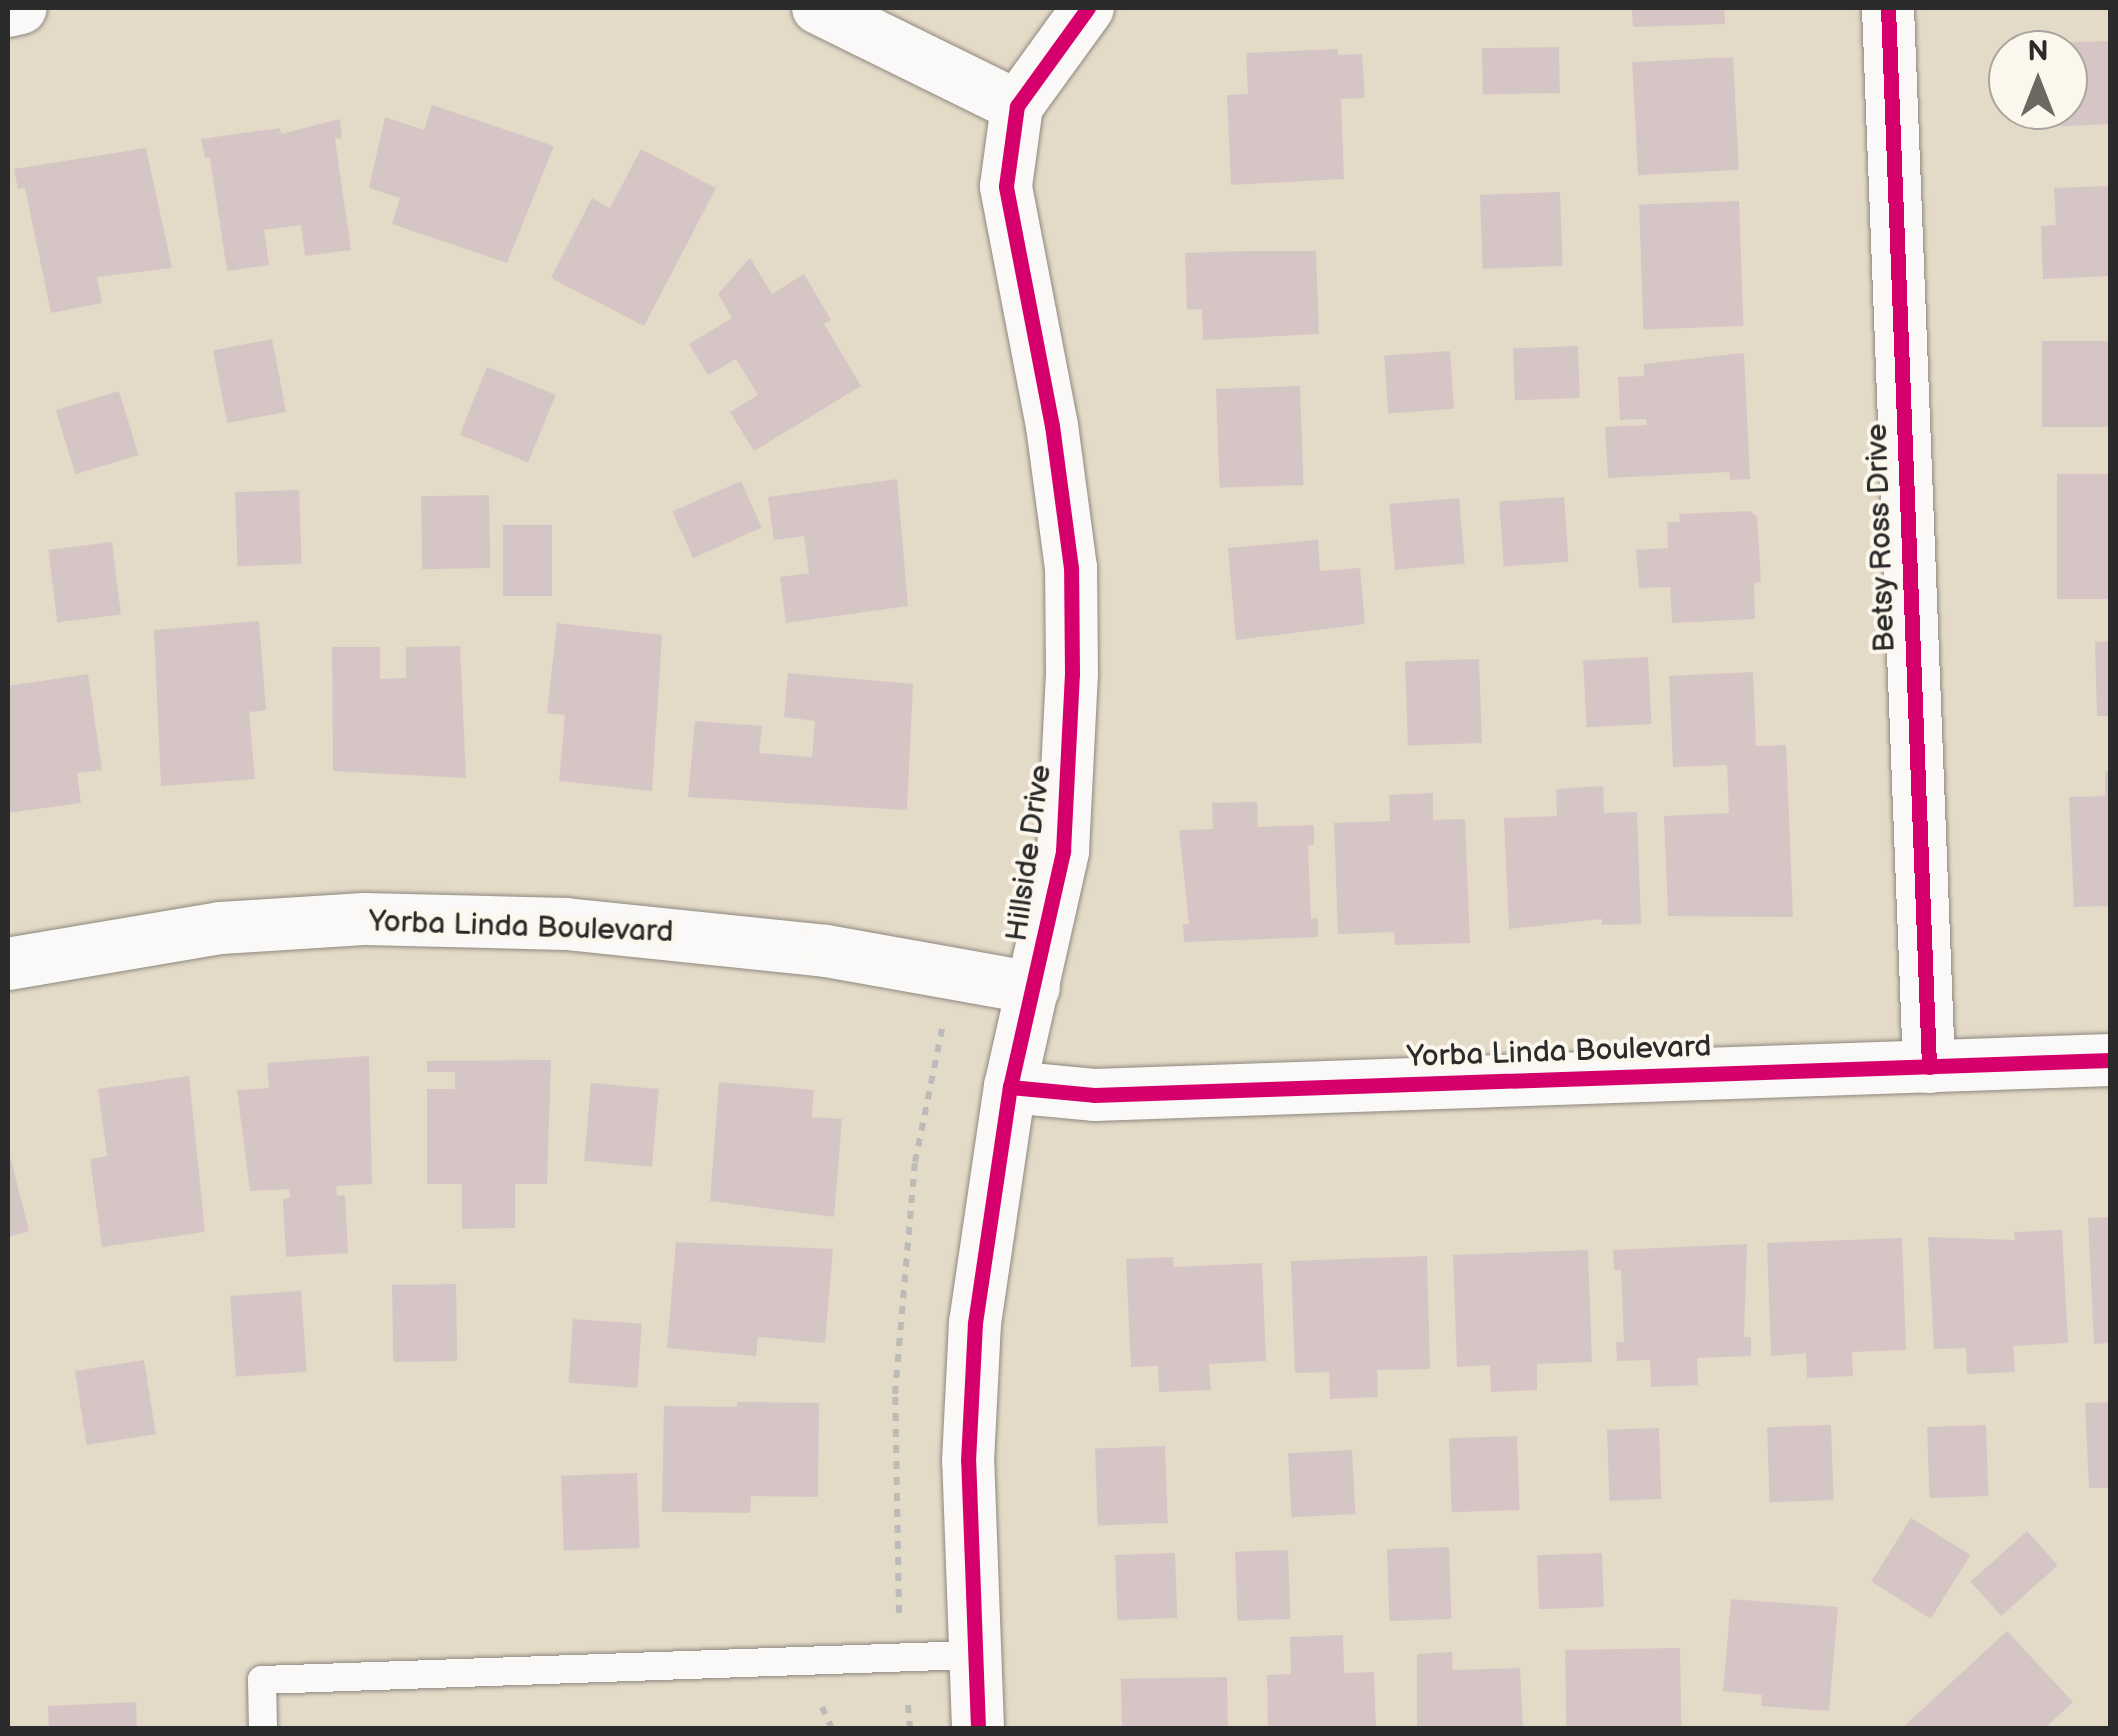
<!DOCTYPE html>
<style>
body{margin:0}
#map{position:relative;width:2118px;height:1736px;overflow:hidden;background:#e4dac8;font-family:"Balsamiq Sans",sans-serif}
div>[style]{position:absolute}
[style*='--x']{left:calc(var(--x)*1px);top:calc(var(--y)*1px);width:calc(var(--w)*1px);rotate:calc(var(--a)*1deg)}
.building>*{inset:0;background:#d5c6c5;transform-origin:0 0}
.path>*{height:6px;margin-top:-3px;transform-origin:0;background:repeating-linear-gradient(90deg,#bcbbb7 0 8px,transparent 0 16px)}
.roads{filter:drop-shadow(0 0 2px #8d887f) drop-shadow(0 0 2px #8d887f)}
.service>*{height:28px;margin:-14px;padding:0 14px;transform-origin:14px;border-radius:14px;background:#fbf9f7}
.minor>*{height:52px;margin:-26px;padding:0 26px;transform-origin:26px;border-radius:26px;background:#fbf9f7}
.cycleway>*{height:15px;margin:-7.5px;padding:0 7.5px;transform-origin:7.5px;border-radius:7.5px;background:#d6006c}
span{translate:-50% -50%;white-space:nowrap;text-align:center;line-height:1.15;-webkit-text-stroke:8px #fbf7ec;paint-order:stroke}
.street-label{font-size:30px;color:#2b2b2b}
.frame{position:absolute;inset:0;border:10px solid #2b2b2b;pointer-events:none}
.north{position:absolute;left:1988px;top:30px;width:100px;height:100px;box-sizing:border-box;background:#fbf7ec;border:2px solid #a8a59f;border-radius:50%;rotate:0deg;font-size:28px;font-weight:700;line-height:40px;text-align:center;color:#2b2b2b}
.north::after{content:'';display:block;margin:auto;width:35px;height:45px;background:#6c6862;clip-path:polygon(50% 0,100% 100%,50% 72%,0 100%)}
</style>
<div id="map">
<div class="building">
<i style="clip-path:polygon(1632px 8px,1724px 8px,1725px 24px,1633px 27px)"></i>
<i style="clip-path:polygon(2110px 41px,2110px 124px,2046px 127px,2045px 110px,2068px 110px,2068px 50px,2043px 50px,2042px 43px)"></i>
<i style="left:1559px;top:47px;width:46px;height:77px;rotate:89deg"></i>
<i style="clip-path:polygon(1338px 49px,1338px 55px,1362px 54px,1365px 98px,1341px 99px,1344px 179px,1231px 185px,1227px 95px,1248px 94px,1246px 53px)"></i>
<i style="left:1733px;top:57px;width:113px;height:101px;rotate:87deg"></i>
<i style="clip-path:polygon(432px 105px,554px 146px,507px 263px,392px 224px,400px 198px,369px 188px,385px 117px,424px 130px)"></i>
<i style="clip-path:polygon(340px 119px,342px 138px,335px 139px,351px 250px,305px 256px,301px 225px,264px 230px,269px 265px,227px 271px,210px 158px,205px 158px,201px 139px,280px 128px,281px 134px)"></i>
<i style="clip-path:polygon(146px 148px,172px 268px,97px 277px,102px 303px,51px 313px,25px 188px,18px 189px,14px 169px)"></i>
<i style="clip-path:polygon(641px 149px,716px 188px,644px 326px,551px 278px,592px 198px,610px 208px)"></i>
<i style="clip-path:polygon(2110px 186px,2110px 276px,2043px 279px,2041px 226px,2056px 225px,2054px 188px)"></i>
<i style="left:1560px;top:192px;width:74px;height:80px;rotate:88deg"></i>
<i style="left:1739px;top:201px;width:125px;height:100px;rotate:88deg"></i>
<i style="clip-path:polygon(1246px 251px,1316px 251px,1319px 334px,1203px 340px,1202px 309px,1187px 310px,1185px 253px)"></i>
<i style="clip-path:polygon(750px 258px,772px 294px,804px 274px,831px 320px,824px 324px,861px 386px,754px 451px,730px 412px,758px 395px,736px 359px,708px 375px,689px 344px,732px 318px,718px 294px)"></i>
<i style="left:272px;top:339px;width:74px;height:60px;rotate:79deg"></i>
<i style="left:2110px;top:341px;width:86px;height:68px;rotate:90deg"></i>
<i style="left:1578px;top:346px;width:52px;height:65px;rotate:88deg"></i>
<i style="left:1450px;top:351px;width:58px;height:66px;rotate:86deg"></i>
<i style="clip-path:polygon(1744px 353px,1750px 479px,1730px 480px,1729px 472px,1608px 478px,1605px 427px,1647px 425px,1646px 419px,1620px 420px,1618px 377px,1644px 376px,1644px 364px)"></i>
<i style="left:487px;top:367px;width:74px;height:73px;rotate:22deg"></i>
<i style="left:1300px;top:386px;width:99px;height:84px;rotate:88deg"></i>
<i style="left:119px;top:391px;width:67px;height:66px;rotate:73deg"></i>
<i style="left:2110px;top:474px;width:125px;height:53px;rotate:90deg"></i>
<i style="clip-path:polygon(897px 479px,908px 606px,786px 623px,780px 577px,809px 573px,804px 536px,774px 540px,768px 497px)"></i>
<i style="left:741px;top:481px;width:51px;height:75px;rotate:66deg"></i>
<i style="left:299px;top:490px;width:74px;height:64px;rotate:88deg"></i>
<i style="left:489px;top:495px;width:73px;height:68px;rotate:89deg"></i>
<i style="left:1564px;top:497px;width:65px;height:65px;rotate:86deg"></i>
<i style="left:1459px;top:498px;width:66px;height:70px;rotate:85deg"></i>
<i style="clip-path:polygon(1750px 511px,1757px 517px,1761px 582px,1754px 583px,1755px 619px,1672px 623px,1670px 587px,1639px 588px,1636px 550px,1668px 548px,1667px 522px,1680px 522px,1679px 514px)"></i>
<i style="left:503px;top:525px;width:49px;height:71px"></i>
<i style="clip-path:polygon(1318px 540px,1320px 571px,1360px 568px,1365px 624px,1236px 640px,1228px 548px)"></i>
<i style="left:112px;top:542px;width:73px;height:64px;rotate:83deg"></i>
<i style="clip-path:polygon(259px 621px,266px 710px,249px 712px,255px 779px,161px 786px,154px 630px)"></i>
<i style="clip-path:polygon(557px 623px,662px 635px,652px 791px,559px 781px,565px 715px,547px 713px)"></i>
<i style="clip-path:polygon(2110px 641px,2110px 716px,2097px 716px,2095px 642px)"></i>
<i style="clip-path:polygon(460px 646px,466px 778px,333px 771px,332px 647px,380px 647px,380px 679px,406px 678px,406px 647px)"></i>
<i style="left:1648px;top:657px;width:67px;height:65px;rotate:87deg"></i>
<i style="left:1479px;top:659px;width:84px;height:74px;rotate:88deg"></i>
<i style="clip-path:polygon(1753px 672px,1756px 746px,1786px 745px,1793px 917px,1668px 916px,1664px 816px,1729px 813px,1727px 765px,1673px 767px,1669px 676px)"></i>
<i style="clip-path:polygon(788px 673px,913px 684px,907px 810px,688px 797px,695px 721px,762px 726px,759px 753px,812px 757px,815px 721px,784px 717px)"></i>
<i style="clip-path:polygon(88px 674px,102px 770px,77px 773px,81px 803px,8px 813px,8px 686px)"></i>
<i style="clip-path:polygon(2105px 771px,2110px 771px,2110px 906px,2074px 907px,2069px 797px,2105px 796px)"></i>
<i style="clip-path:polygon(1603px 786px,1604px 813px,1637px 812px,1641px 924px,1602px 925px,1602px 919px,1509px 929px,1504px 818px,1557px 816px,1556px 789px)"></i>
<i style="clip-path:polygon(1433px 793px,1433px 820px,1465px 819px,1470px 943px,1395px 945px,1394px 932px,1338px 934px,1334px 823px,1390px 821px,1389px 795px)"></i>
<i style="clip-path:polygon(1257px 802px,1258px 827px,1314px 825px,1314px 845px,1308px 845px,1311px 919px,1318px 918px,1318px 937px,1184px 942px,1183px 924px,1189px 924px,1179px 830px,1213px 829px,1212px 803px)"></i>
<i style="clip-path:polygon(369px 1056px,372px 1184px,336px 1186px,337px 1196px,345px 1195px,348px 1253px,286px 1257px,283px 1199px,290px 1198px,289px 1189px,250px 1191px,237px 1090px,269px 1088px,267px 1063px)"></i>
<i style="clip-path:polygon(551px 1060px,547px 1184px,515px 1184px,515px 1228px,462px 1229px,462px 1184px,427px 1184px,427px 1089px,455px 1089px,455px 1072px,427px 1072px,427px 1061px)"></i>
<i style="clip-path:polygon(189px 1076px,205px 1232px,102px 1247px,90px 1159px,107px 1156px,98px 1089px)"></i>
<i style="clip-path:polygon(719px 1082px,814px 1090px,812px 1117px,842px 1119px,834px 1217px,710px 1201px)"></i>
<i style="left:591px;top:1083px;width:68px;height:78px;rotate:5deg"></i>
<i style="clip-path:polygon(8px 1148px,29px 1231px,8px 1237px)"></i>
<i style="clip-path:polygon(2110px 1217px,2110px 1343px,2094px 1344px,2088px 1218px)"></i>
<i style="clip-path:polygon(2062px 1230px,2068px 1343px,2013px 1346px,2015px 1372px,1967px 1374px,1966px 1348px,1934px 1349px,1928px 1237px,2015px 1240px,2014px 1232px)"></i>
<i style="clip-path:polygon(1902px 1238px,1906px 1350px,1852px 1352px,1853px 1376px,1807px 1378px,1806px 1353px,1771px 1356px,1767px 1243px)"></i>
<i style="clip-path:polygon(676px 1242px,833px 1249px,825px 1343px,758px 1337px,756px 1356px,667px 1348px)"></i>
<i style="clip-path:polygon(1747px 1244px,1744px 1337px,1751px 1337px,1751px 1356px,1697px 1358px,1698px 1385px,1651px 1387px,1650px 1360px,1617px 1361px,1616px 1342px,1624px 1342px,1621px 1270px,1614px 1270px,1613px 1250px)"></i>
<i style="clip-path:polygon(1588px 1250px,1592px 1362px,1537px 1364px,1537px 1390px,1491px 1392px,1490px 1365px,1457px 1367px,1453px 1255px)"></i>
<i style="clip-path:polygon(1427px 1256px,1430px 1369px,1377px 1370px,1378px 1397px,1330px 1399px,1329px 1372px,1295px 1373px,1291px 1261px)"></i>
<i style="clip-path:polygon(1173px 1257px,1174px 1267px,1262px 1263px,1266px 1361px,1209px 1364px,1211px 1390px,1159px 1392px,1158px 1366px,1131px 1367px,1126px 1259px)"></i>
<i style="left:456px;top:1284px;width:77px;height:64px;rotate:89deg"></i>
<i style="left:301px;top:1291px;width:81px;height:71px;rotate:86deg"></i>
<i style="left:573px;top:1319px;width:69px;height:64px;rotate:4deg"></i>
<i style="left:144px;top:1360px;width:75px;height:70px;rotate:81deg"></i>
<i style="clip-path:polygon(737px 1402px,819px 1403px,818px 1497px,751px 1496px,750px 1513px,662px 1512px,664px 1406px,737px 1407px)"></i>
<i style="clip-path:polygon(2110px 1402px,2110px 1488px,2089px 1488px,2085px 1403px)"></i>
<i style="left:1831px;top:1425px;width:75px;height:64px;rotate:88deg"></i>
<i style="left:1986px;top:1425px;width:71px;height:59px;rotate:88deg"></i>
<i style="left:1659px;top:1428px;width:71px;height:52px;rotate:88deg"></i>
<i style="left:1517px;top:1436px;width:74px;height:68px;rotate:88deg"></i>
<i style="left:1165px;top:1446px;width:77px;height:70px;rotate:88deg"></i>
<i style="left:1352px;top:1450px;width:64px;height:64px;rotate:87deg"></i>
<i style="left:637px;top:1473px;width:75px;height:76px;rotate:88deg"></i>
<i style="left:1911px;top:1518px;width:70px;height:75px;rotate:32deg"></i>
<i style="left:2027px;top:1531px;width:46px;height:76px;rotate:48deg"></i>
<i style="left:1449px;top:1547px;width:72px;height:62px;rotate:88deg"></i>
<i style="left:1288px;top:1550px;width:69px;height:53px;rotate:88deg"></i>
<i style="left:1175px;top:1553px;width:65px;height:60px;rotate:88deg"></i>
<i style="left:1602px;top:1553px;width:54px;height:65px;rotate:88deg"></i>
<i style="clip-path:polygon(1731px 1599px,1838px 1607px,1829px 1711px,1761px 1706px,1762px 1695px,1723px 1691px)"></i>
<i style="clip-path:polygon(2007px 1631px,2073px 1702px,2045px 1728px,1902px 1728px)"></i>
<i style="clip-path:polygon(1343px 1635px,1344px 1673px,1374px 1672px,1376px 1728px,1268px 1728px,1267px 1675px,1291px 1674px,1290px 1637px)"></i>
<i style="left:1680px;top:1648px;width:80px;height:115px;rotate:89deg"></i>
<i style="clip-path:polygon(1452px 1652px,1453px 1670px,1520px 1668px,1523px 1728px,1417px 1728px,1417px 1654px)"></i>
<i style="left:1227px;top:1677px;width:51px;height:106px;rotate:89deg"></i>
<i style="clip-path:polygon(136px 1702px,137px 1728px,49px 1728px,48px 1706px)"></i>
</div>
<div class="path">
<i style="--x:899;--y:1613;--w:219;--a:-91"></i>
<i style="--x:895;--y:1394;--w:233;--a:-85.1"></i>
<i style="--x:915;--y:1162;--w:136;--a:-78.5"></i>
<i style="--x:908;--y:1705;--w:23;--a:85"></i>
<i style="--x:822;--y:1707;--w:23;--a:65"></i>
</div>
<div class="roads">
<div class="service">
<i style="--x:263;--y:1728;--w:48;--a:-91.2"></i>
<i style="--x:262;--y:1680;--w:710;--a:-2.02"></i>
</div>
<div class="minor">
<i style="--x:818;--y:8;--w:222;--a:26.2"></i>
<i style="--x:1888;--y:8;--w:1060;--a:87.78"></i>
<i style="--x:8;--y:11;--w:13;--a:-13"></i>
<i style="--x:8;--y:964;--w:216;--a:-9.6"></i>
<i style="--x:221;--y:928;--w:143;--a:-3.6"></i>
<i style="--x:364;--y:919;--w:202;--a:1.4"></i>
<i style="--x:566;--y:924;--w:261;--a:5.9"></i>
<i style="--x:826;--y:951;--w:211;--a:10.1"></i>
<i style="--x:1010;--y:1087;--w:84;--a:5.4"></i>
<i style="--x:1094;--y:1095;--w:1017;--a:-1.97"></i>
<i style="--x:978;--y:1728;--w:267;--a:-92.1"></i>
<i style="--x:968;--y:1461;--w:138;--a:-87.1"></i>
<i style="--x:975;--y:1323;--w:239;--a:-81.6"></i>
<i style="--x:1010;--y:1087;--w:242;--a:-77.3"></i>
<i style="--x:1063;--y:851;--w:177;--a:-87.1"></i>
<i style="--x:1072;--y:674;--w:106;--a:-90.5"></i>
<i style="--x:1071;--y:568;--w:143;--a:-97.6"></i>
<i style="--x:1052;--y:426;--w:244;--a:-100.9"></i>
<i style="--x:1006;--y:186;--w:81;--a:-82.2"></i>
<i style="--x:1017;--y:106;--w:121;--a:-54.1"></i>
</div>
</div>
<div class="cycleway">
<i style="--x:1888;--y:8;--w:1060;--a:87.78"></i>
<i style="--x:1010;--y:1087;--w:84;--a:5.4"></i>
<i style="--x:1094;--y:1095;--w:1017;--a:-1.97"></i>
<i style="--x:978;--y:1728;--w:267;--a:-92.1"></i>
<i style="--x:968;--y:1461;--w:138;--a:-87.1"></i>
<i style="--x:975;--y:1323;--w:239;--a:-81.6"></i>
<i style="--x:1010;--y:1087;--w:242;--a:-77.3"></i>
<i style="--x:1063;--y:851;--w:177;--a:-87.1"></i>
<i style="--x:1072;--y:674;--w:106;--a:-90.5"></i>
<i style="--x:1071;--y:568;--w:143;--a:-97.6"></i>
<i style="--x:1052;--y:426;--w:244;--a:-100.9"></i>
<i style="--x:1006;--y:186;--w:81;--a:-82.2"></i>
<i style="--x:1017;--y:106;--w:121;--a:-54.1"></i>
</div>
<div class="street-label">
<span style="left:1881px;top:538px;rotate:-92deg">Betsy Ross Drive</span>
<span style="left:1029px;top:853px;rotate:-82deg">Hillside Drive</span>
<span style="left:521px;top:927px;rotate:2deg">Yorba Linda Boulevard</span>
<span style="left:1559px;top:1052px;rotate:-2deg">Yorba Linda Boulevard</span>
</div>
<div class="frame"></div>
<div class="north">N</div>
</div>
